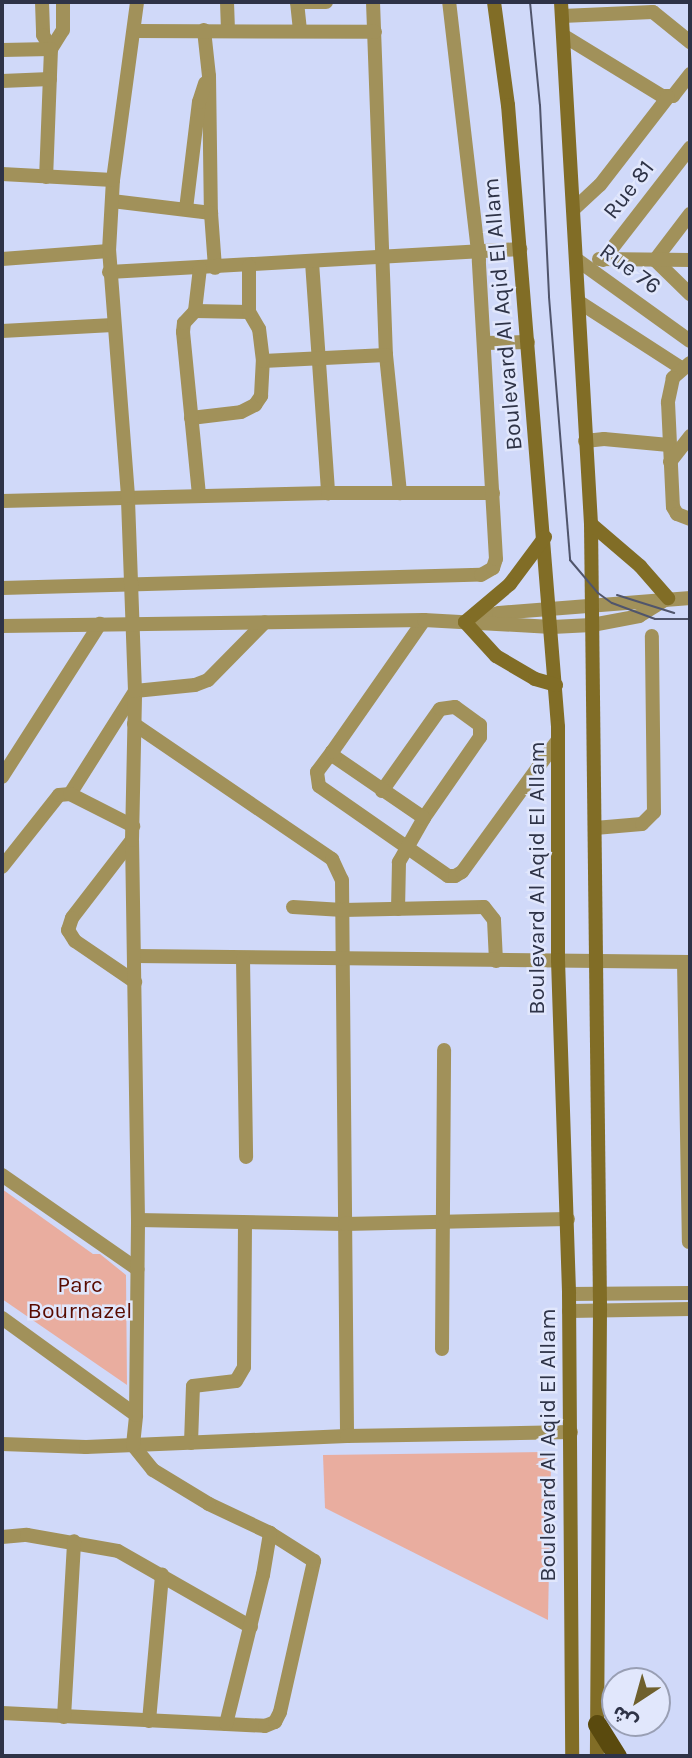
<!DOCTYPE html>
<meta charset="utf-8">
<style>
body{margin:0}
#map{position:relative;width:692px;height:1758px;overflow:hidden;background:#d0d9f9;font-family:Karla,"Noto Sans Arabic",sans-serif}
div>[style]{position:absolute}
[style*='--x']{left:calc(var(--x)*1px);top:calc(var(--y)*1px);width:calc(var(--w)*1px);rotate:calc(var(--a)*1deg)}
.green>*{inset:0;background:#e9ad9f}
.minor>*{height:14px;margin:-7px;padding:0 7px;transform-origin:7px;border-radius:7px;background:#a1915a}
.tertiary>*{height:14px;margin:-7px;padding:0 7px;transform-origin:7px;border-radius:7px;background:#a1915a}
.secondary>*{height:14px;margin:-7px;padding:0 7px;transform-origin:7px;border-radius:7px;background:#816d26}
.trunk>*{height:19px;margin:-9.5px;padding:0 9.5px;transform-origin:9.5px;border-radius:9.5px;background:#5a4a0e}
.tram>*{height:2px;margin:-1px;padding:0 1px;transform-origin:1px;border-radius:1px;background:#50556c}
span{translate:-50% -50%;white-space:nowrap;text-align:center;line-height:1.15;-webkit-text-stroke:5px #e1e7fc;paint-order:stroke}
.street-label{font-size:23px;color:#2e3347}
.park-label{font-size:23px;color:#580b00}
.frame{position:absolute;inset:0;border:4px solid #2e3347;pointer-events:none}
.north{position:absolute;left:601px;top:1667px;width:70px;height:70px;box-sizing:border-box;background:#e1e7fc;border:2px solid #999fb4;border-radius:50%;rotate:216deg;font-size:19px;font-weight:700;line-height:28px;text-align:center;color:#2e3347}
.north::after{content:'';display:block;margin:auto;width:24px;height:32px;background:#6f602d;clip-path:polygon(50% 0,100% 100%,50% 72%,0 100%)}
</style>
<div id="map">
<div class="green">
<i style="clip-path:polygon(2px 1189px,93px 1254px,100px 1254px,126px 1275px,127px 1385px,2px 1299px)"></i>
<i style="clip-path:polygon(545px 1452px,551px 1463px,548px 1620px,325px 1508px,323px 1455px)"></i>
</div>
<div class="minor">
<i style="--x:42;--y:2;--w:33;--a:88"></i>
<i style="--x:43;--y:35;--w:16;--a:60"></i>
<i style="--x:51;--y:49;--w:128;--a:92.2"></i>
<i style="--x:227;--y:2;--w:29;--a:88"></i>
<i style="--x:297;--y:2;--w:29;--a:84"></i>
<i style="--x:297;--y:2;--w:29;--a:0"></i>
<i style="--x:373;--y:2;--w:353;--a:87.9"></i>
<i style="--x:386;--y:355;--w:139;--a:84.2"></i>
<i style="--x:562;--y:16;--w:91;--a:-2.5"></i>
<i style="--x:653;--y:12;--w:48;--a:39"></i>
<i style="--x:204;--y:30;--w:46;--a:83.8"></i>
<i style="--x:209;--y:76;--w:137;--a:89.2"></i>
<i style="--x:135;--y:31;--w:240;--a:0.2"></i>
<i style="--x:564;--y:36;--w:115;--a:31.5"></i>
<i style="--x:662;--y:96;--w:11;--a:0"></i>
<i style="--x:673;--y:96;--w:28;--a:-52"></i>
<i style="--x:51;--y:49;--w:22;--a:-58"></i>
<i style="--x:63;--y:30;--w:28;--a:-90"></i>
<i style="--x:2;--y:50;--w:49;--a:-1.2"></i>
<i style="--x:2;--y:81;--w:48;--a:-2.4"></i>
<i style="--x:2;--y:174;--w:111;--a:3.1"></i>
<i style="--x:112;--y:201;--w:100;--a:6.9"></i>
<i style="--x:211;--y:213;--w:55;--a:85.8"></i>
<i style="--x:186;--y:209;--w:108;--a:-83.1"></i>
<i style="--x:199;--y:102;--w:20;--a:-72"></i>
<i style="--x:574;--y:209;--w:35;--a:-43"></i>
<i style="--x:600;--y:185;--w:111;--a:-52.3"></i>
<i style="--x:690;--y:214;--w:58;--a:127.3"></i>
<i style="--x:655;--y:260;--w:49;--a:44.2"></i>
<i style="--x:2;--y:259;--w:107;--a:-4.3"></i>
<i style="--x:576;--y:259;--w:140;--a:35.7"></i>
<i style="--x:599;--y:259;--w:91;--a:0.6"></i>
<i style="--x:603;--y:260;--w:142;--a:-52.2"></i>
<i style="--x:312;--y:262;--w:232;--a:86"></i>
<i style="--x:109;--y:272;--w:412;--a:-3.2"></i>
<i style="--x:579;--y:302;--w:121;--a:32.9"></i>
<i style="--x:195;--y:311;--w:54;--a:1.1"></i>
<i style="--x:2;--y:331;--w:111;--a:-3.1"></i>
<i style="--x:484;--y:343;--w:44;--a:-1.3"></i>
<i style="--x:263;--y:361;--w:123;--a:-2.8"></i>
<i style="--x:690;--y:363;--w:23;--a:139"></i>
<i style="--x:673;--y:378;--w:25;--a:102"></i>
<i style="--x:668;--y:402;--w:105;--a:87.3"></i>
<i style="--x:673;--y:507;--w:8;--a:60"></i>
<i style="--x:677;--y:514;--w:14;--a:21"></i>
<i style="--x:191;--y:418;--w:50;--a:-6.8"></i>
<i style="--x:241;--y:412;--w:16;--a:-27"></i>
<i style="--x:255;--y:405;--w:11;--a:-56"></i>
<i style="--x:261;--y:396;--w:35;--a:-87"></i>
<i style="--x:263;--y:361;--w:32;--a:-97"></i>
<i style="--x:259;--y:329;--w:20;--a:-120"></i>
<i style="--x:249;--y:312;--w:46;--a:-90"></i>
<i style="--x:585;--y:441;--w:19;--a:-6"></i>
<i style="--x:604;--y:439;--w:65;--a:5.3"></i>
<i style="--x:670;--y:462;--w:33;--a:-52"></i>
<i style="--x:199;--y:495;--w:164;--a:-95.6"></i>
<i style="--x:183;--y:332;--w:9;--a:-84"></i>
<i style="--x:184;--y:323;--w:16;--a:-47"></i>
<i style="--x:195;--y:311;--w:43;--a:-83.4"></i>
<i style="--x:2;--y:501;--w:326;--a:-1.4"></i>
<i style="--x:328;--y:493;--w:165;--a:0"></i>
<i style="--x:2;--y:588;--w:479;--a:-1.6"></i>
<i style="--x:481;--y:575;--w:14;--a:-30"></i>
<i style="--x:493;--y:568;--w:9;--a:-72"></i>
<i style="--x:496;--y:559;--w:299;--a:-93.3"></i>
<i style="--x:479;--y:260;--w:260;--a:-96.6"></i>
<i style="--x:134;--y:724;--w:240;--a:34.3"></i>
<i style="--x:332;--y:859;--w:23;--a:65"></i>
<i style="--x:342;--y:880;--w:556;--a:89.48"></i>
<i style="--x:332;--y:752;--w:25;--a:127"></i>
<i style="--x:317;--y:772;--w:14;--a:82"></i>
<i style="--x:319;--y:786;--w:157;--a:34.9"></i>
<i style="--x:448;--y:876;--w:7;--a:0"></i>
<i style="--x:455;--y:876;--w:8;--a:-30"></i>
<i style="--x:462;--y:872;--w:163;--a:-54"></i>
<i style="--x:2;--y:777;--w:182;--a:-57.4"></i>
<i style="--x:382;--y:791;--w:100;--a:-54.7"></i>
<i style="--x:440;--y:709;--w:15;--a:-8"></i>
<i style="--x:455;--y:707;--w:31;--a:36"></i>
<i style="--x:480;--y:725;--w:12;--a:90"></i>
<i style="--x:480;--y:737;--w:98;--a:124.7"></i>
<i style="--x:424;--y:818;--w:51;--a:119.6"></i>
<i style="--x:399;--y:862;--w:47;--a:91.2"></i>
<i style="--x:70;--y:794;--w:122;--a:-57.7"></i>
<i style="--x:135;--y:691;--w:60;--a:-5.7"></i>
<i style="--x:195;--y:685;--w:14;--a:-21"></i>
<i style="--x:208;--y:680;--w:81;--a:-45.5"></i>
<i style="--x:424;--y:818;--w:108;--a:-145.6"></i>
<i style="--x:335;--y:757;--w:6;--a:-121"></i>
<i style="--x:332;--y:752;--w:161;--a:-55.1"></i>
<i style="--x:595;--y:828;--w:47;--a:-4.9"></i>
<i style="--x:642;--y:824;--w:17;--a:-45"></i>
<i style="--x:654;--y:812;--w:176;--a:-90.7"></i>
<i style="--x:132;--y:840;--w:98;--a:127.6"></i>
<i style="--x:72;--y:918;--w:13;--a:108"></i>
<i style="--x:68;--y:930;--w:13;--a:58"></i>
<i style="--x:75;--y:941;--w:73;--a:34.3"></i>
<i style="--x:2;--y:867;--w:92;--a:-51.6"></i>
<i style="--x:59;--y:795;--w:11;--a:-5"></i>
<i style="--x:70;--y:794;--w:71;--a:26.9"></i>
<i style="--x:293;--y:907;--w:50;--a:3.4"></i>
<i style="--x:343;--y:910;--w:141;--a:-1.2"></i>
<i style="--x:484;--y:907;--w:16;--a:52"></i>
<i style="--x:494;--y:920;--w:41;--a:87.2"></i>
<i style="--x:134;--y:956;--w:556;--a:0.62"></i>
<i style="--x:243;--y:959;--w:198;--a:89.1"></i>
<i style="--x:684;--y:962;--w:280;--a:89"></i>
<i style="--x:2;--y:1175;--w:165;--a:34.8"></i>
<i style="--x:138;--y:1220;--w:207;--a:1.1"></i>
<i style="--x:345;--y:1224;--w:223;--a:-1.3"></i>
<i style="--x:569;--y:1294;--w:121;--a:-0.5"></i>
<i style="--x:569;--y:1311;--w:121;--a:-0.9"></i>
<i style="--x:2;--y:1318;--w:165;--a:35.9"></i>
<i style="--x:442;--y:1349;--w:299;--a:-89.6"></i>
<i style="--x:191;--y:1443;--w:57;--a:-88"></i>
<i style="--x:193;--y:1386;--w:43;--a:-6.6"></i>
<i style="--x:236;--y:1381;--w:16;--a:-60"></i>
<i style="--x:244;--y:1367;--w:144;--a:-89.6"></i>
<i style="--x:2;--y:1444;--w:84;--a:2"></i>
<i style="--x:86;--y:1447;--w:261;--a:-2.4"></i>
<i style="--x:347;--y:1436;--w:224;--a:-1"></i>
<i style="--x:2;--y:1537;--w:25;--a:-5"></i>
<i style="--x:27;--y:1535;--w:92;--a:10"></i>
<i style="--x:118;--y:1551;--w:153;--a:29.7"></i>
<i style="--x:2;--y:1713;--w:263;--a:2.8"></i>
<i style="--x:265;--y:1726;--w:11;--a:-22"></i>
<i style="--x:275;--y:1722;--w:11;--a:-63"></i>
<i style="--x:280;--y:1712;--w:155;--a:-77.3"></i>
<i style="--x:314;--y:1561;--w:52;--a:-147.5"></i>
<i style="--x:270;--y:1533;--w:68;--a:-154.6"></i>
<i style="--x:209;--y:1504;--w:66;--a:-148.7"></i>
<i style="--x:153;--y:1470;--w:32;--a:-129"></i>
<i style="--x:133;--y:1445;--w:30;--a:-84"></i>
<i style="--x:136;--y:1415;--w:195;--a:-89.4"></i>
<i style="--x:138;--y:1220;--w:380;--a:-90.9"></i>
<i style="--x:132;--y:840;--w:149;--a:-88.8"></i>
<i style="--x:135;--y:691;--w:195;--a:-92.1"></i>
<i style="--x:128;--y:496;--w:246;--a:-94.4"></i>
<i style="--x:109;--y:251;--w:71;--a:-86.8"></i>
<i style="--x:113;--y:180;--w:180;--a:-82.3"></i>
<i style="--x:64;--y:1717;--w:176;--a:-86.7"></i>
<i style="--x:149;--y:1721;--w:147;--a:-84.9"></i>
<i style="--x:226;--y:1724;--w:154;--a:-76.1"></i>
<i style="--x:263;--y:1575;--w:43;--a:-80.5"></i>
</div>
<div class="tertiary">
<i style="--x:467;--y:621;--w:33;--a:-14"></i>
<i style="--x:499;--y:613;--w:192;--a:-4.5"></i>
<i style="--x:2;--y:626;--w:422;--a:-0.8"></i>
<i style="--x:424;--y:620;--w:128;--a:3.1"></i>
<i style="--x:552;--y:627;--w:40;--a:-2.9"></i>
<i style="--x:592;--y:625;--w:48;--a:-10.8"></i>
<i style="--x:639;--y:616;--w:34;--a:-32"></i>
</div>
<div class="secondary">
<i style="--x:494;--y:2;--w:104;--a:82.3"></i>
<i style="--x:508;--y:105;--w:624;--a:85.4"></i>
<i style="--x:558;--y:727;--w:233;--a:90"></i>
<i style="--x:558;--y:960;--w:334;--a:88.1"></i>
<i style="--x:569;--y:1294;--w:462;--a:89.6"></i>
<i style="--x:561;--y:2;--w:523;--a:86.71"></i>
<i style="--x:591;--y:524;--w:786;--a:89.34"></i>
<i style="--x:600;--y:1310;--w:446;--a:90.4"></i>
<i style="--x:591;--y:524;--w:65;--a:40.6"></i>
<i style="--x:640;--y:566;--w:43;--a:48.8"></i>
<i style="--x:545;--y:537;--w:59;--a:126.7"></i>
<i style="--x:510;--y:584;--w:59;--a:139.8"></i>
<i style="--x:465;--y:622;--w:46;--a:47.6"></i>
<i style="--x:496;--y:656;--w:45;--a:30.5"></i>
<i style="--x:535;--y:679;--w:22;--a:16"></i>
</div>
<div class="trunk">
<i style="--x:597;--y:1724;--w:38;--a:58"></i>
</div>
<div class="tram">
<i style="--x:530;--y:2;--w:103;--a:84.5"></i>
<i style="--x:540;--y:105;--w:192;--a:87.3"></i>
<i style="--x:549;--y:297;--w:264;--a:85.4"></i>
<i style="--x:570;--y:560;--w:43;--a:49.7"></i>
<i style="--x:598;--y:593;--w:17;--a:36"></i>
<i style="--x:612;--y:603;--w:46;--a:20.4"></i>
<i style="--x:655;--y:619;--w:35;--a:0"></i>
<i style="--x:617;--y:595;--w:60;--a:17.5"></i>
</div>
<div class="street-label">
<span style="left:629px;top:190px;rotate:-52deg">Rue 81</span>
<span style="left:630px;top:269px;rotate:36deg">Rue 76</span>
<span style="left:503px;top:314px;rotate:-95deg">Boulevard Al Aqid El Allam</span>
<span style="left:537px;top:878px;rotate:-90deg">Boulevard Al Aqid El Allam</span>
<span style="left:548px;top:1445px;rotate:-90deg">Boulevard Al Aqid El Allam</span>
</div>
<div class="park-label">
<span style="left:80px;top:1298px">Parc<br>Bournazel</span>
</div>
<div class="frame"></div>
<div class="north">ش</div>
</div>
